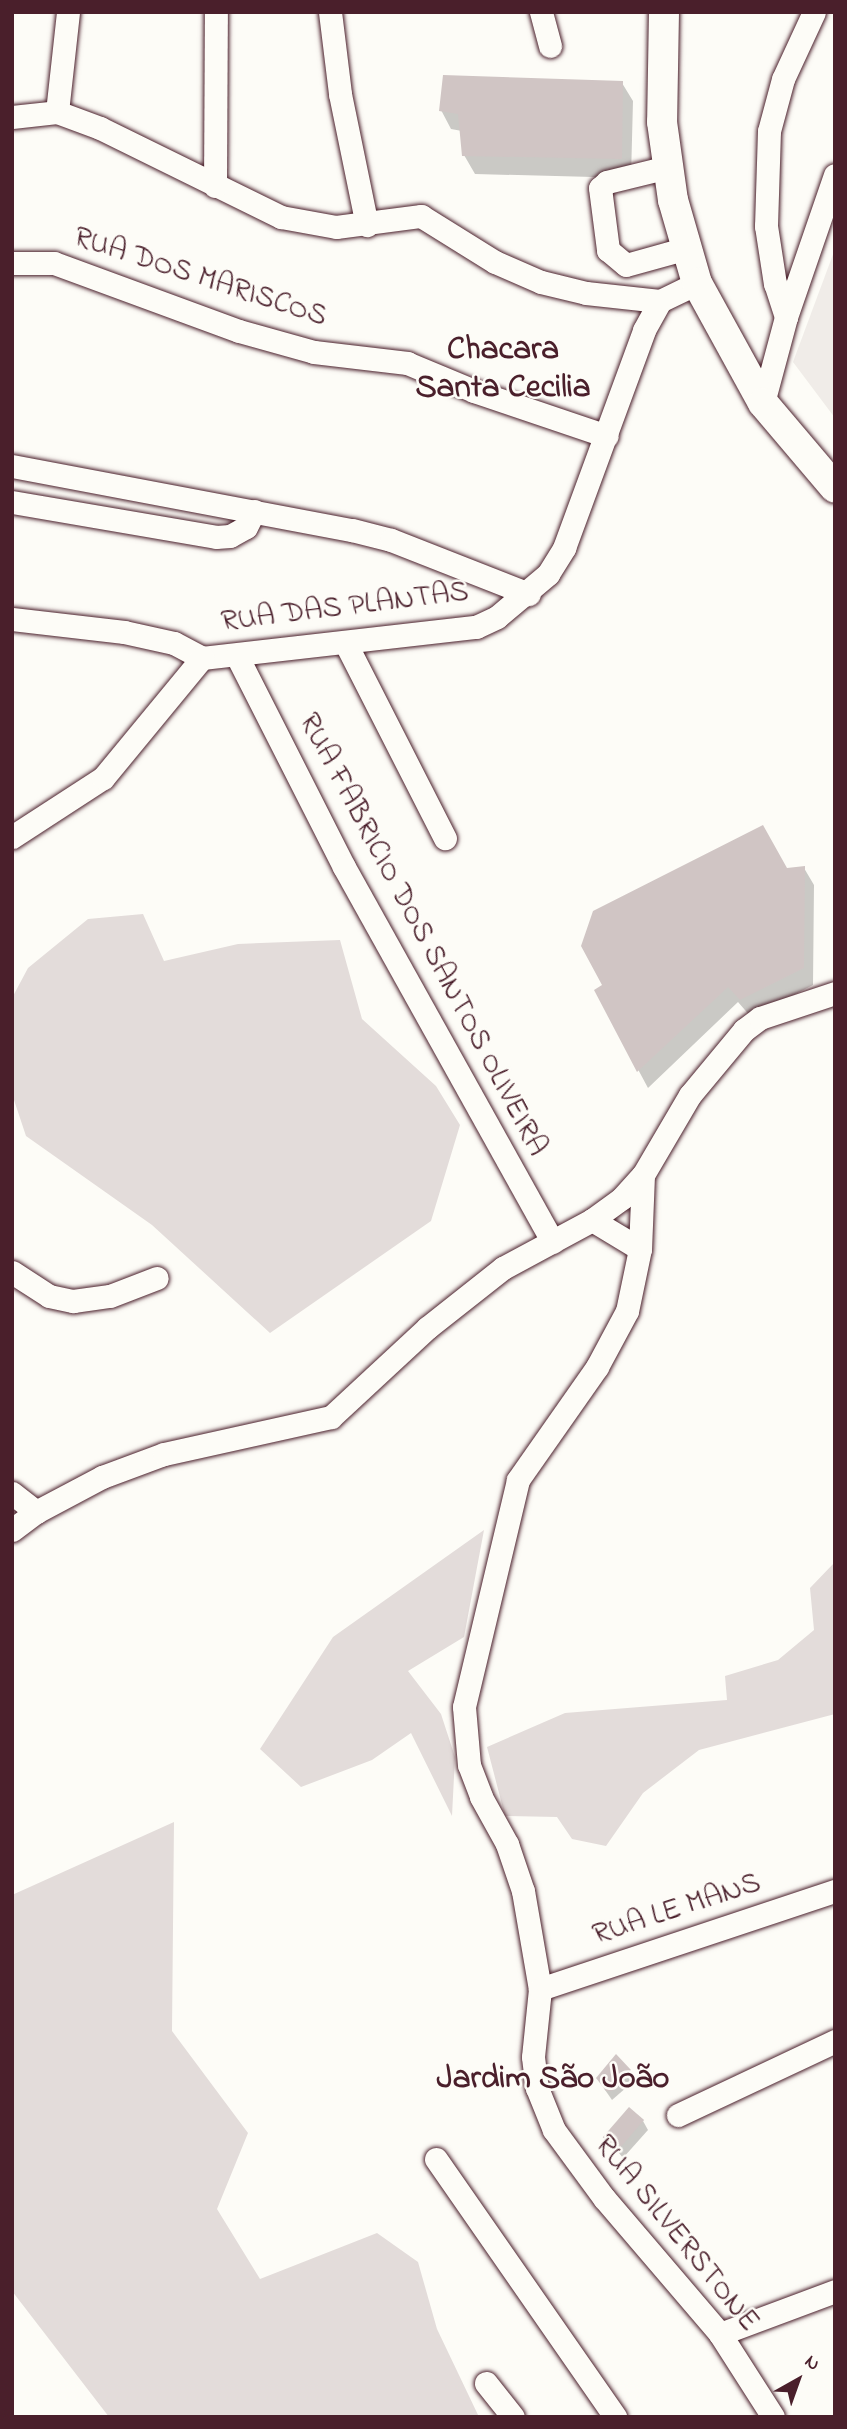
<!DOCTYPE html>
<meta charset="utf-8">
<style>
body{margin:0}
#map{position:relative;width:847px;height:2429px;overflow:hidden;background:#fdfcf7;font-family:"Indie Flower",sans-serif}
div>[style]{position:absolute}
[style*='--x']{left:calc(var(--x)*1px);top:calc(var(--y)*1px);width:calc(var(--w)*1px);rotate:calc(var(--a)*1deg)}
.built>*{inset:0;background:#f0ece8}
.green>*{inset:0;background:#e3dcda}
.shadow>*{inset:0;background:#0003}
.building>*{inset:0;background:#d0c5c4;transform-origin:0 0}
.roads{filter:drop-shadow(0 0 2px #4a1f2b) drop-shadow(0 0 2px #4a1f2b)}
.minor>*{height:23px;margin:-11.5px;padding:0 11.5px;transform-origin:11.5px;border-radius:11.5px;background:#fdfcf7}
.major>*{height:30px;margin:-15px;padding:0 15px;transform-origin:15px;border-radius:15px;background:#fdfcf7}
span{translate:-50% -50%;white-space:nowrap;text-align:center;line-height:1.15;-webkit-text-stroke:5px #fdfcf7;paint-order:stroke}
.street-label{font-size:30px;color:#4a1f2b}
.quarter-label{font-size:33px;color:#4a1f2b;font-weight:700}
.frame{position:absolute;inset:0;border:14px solid #4a1f2b;pointer-events:none}
.north{position:absolute;left:763px;top:2345px;width:70px;height:70px;-webkit-text-stroke:5px #fdfcf7;paint-order:stroke;rotate:40deg;font-size:19px;font-weight:700;line-height:28px;text-align:center;color:#4a1f2b}
.north::after{content:'';display:block;margin:auto;width:24px;height:32px;background:#4a1f2b;clip-path:polygon(50% 0,100% 100%,50% 72%,0 100%)}
</style>
<div id="map">
<div class="built">
<i style="clip-path:polygon(835px 249px,835px 418px,793px 362px)"></i>
</div>
<div class="green">
<i style="clip-path:polygon(143px 914px,164px 961px,238px 944px,340px 940px,362px 1019px,436px 1086px,460px 1125px,431px 1221px,270px 1333px,152px 1225px,26px 1136px,12px 1094px,12px 998px,28px 968px,88px 919px)"></i>
<i style="clip-path:polygon(484px 1530px,464px 1637px,408px 1671px,441px 1714px,455px 1757px,452px 1816px,411px 1733px,372px 1760px,301px 1787px,260px 1749px,333px 1637px)"></i>
<i style="clip-path:polygon(834px 1563px,835px 1714px,699px 1750px,643px 1793px,606px 1846px,572px 1839px,557px 1817px,505px 1816px,487px 1747px,565px 1713px,727px 1700px,725px 1676px,778px 1660px,814px 1630px,810px 1588px)"></i>
<i style="clip-path:polygon(174px 1822px,172px 2031px,248px 2133px,217px 2209px,260px 2279px,377px 2233px,418px 2262px,437px 2329px,479px 2417px,109px 2417px,12px 2291px,12px 1895px)"></i>
</div>
<div class="shadow">
<i style="clip-path:polygon(622px 83px,633px 101px,631px 178px,475px 174px,464px 155px,462px 131px,451px 129px,441px 110px)"></i>
<i style="clip-path:polygon(804px 868px,814px 885px,813px 985px,751px 1017px,738px 1002px,648px 1088px,596px 991px,786px 870px)"></i>
<i style="clip-path:polygon(630px 2071px,635px 2080px,612px 2100px,603px 2087px)"></i>
<i style="clip-path:polygon(643px 2121px,648px 2130px,623px 2158px,606px 2137px)"></i>
</div>
<div class="building">
<i style="clip-path:polygon(443px 75px,623px 81px,622px 159px,462px 156px,458px 114px,439px 111px)"></i>
<i style="clip-path:polygon(763px 825px,787px 868px,805px 866px,804px 968px,740px 1000px,728px 987px,637px 1072px,594px 990px,602px 985px,581px 946px,593px 911px)"></i>
<i style="clip-path:polygon(616px 2054px,631px 2070px,612px 2091px,606px 2091px,596px 2078px)"></i>
<i style="left:629px;top:2107px;width:20px;height:40px;rotate:41deg"></i>
</div>
<div class="roads">
<div class="minor">
<i style="--x:330;--y:12;--w:83;--a:83"></i>
<i style="--x:340;--y:94;--w:134;--a:78.4"></i>
<i style="--x:541;--y:12;--w:35;--a:75"></i>
<i style="--x:57;--y:112;--w:101;--a:-83.7"></i>
<i style="--x:12;--y:117;--w:45;--a:-6.3"></i>
<i style="--x:57;--y:112;--w:46;--a:20.4"></i>
<i style="--x:100;--y:128;--w:202;--a:26.2"></i>
<i style="--x:281;--y:217;--w:56;--a:10.3"></i>
<i style="--x:336;--y:227;--w:86;--a:-7.4"></i>
<i style="--x:421;--y:216;--w:87;--a:31.9"></i>
<i style="--x:495;--y:262;--w:50;--a:23.5"></i>
<i style="--x:541;--y:282;--w:46;--a:13.7"></i>
<i style="--x:586;--y:293;--w:74;--a:6.2"></i>
<i style="--x:668;--y:167;--w:63;--a:166.2"></i>
<i style="--x:607;--y:182;--w:9;--a:139"></i>
<i style="--x:600;--y:188;--w:63;--a:82.6"></i>
<i style="--x:608;--y:250;--w:23;--a:40"></i>
<i style="--x:626;--y:265;--w:63;--a:-15.6"></i>
<i style="--x:215;--y:186;--w:174;--a:-89.7"></i>
<i style="--x:12;--y:263;--w:42;--a:0"></i>
<i style="--x:54;--y:263;--w:197;--a:20.2"></i>
<i style="--x:239;--y:331;--w:78;--a:15.6"></i>
<i style="--x:314;--y:352;--w:94;--a:6.7"></i>
<i style="--x:407;--y:363;--w:73;--a:22.7"></i>
<i style="--x:474;--y:391;--w:140;--a:18.7"></i>
<i style="--x:786;--y:317;--w:35;--a:-108"></i>
<i style="--x:775;--y:284;--w:59;--a:-98.8"></i>
<i style="--x:766;--y:226;--w:95;--a:-88.2"></i>
<i style="--x:769;--y:131;--w:54;--a:-74.9"></i>
<i style="--x:783;--y:79;--w:74;--a:-65.2"></i>
<i style="--x:763;--y:403;--w:89;--a:-75"></i>
<i style="--x:786;--y:317;--w:150;--a:-71"></i>
<i style="--x:12;--y:466;--w:346;--a:10.7"></i>
<i style="--x:352;--y:530;--w:40;--a:14.4"></i>
<i style="--x:391;--y:540;--w:148;--a:21.4"></i>
<i style="--x:12;--y:502;--w:207;--a:9.7"></i>
<i style="--x:216;--y:537;--w:14;--a:-4"></i>
<i style="--x:230;--y:536;--w:18;--a:-29"></i>
<i style="--x:246;--y:527;--w:18;--a:-63"></i>
<i style="--x:12;--y:619;--w:113;--a:6.6"></i>
<i style="--x:124;--y:632;--w:51;--a:12.4"></i>
<i style="--x:174;--y:643;--w:32;--a:28"></i>
<i style="--x:202;--y:658;--w:276;--a:-6.5"></i>
<i style="--x:476;--y:627;--w:23;--a:-25"></i>
<i style="--x:497;--y:617;--w:67;--a:-40.1"></i>
<i style="--x:548;--y:574;--w:31;--a:-58"></i>
<i style="--x:564;--y:548;--w:232;--a:-69.8"></i>
<i style="--x:644;--y:330;--w:33;--a:-61"></i>
<i style="--x:660;--y:301;--w:41;--a:-25.9"></i>
<i style="--x:346;--y:644;--w:218;--a:63"></i>
<i style="--x:237;--y:656;--w:237;--a:63.1"></i>
<i style="--x:344;--y:867;--w:429;--a:60.9"></i>
<i style="--x:12;--y:837;--w:108;--a:-33"></i>
<i style="--x:103;--y:778;--w:156;--a:-50.5"></i>
<i style="--x:643;--y:1175;--w:74;--a:92.3"></i>
<i style="--x:640;--y:1249;--w:63;--a:101.8"></i>
<i style="--x:627;--y:1311;--w:64;--a:118.2"></i>
<i style="--x:597;--y:1367;--w:138;--a:125"></i>
<i style="--x:518;--y:1480;--w:233;--a:103.4"></i>
<i style="--x:464;--y:1707;--w:58;--a:85.1"></i>
<i style="--x:469;--y:1765;--w:34;--a:69"></i>
<i style="--x:481;--y:1797;--w:54;--a:61"></i>
<i style="--x:507;--y:1844;--w:50;--a:71.2"></i>
<i style="--x:523;--y:1891;--w:99;--a:80.2"></i>
<i style="--x:540;--y:1989;--w:68;--a:95.9"></i>
<i style="--x:533;--y:2057;--w:31;--a:83"></i>
<i style="--x:537;--y:2088;--w:45;--a:68"></i>
<i style="--x:554;--y:2130;--w:84;--a:53.7"></i>
<i style="--x:604;--y:2198;--w:179;--a:49.5"></i>
<i style="--x:720;--y:2334;--w:98;--a:57.4"></i>
<i style="--x:592;--y:1220;--w:56;--a:31.1"></i>
<i style="--x:12;--y:1272;--w:44;--a:33"></i>
<i style="--x:49;--y:1296;--w:25;--a:12"></i>
<i style="--x:73;--y:1301;--w:37;--a:-8"></i>
<i style="--x:110;--y:1296;--w:50;--a:-21"></i>
<i style="--x:12;--y:1493;--w:31;--a:38"></i>
<i style="--x:12;--y:1530;--w:30;--a:-37"></i>
<i style="--x:36;--y:1512;--w:75;--a:-27.9"></i>
<i style="--x:102;--y:1477;--w:66;--a:-20.4"></i>
<i style="--x:164;--y:1454;--w:171;--a:-12.5"></i>
<i style="--x:331;--y:1417;--w:131;--a:-42.8"></i>
<i style="--x:427;--y:1328;--w:97;--a:-38.3"></i>
<i style="--x:503;--y:1268;--w:101;--a:-28.3"></i>
<i style="--x:592;--y:1220;--w:37;--a:-36"></i>
<i style="--x:622;--y:1198;--w:31;--a:-48"></i>
<i style="--x:643;--y:1175;--w:93;--a:-59.6"></i>
<i style="--x:690;--y:1095;--w:85;--a:-50.3"></i>
<i style="--x:744;--y:1030;--w:20;--a:-37"></i>
<i style="--x:760;--y:1018;--w:79;--a:-18.4"></i>
<i style="--x:540;--y:1989;--w:311;--a:-18.4"></i>
<i style="--x:678;--y:2115;--w:174;--a:-25.2"></i>
<i style="--x:436;--y:2159;--w:314;--a:55.2"></i>
<i style="--x:720;--y:2334;--w:123;--a:-20.5"></i>
<i style="--x:486;--y:2383;--w:43;--a:51.5"></i>
</div>
<div class="major">
<i style="--x:664;--y:12;--w:110;--a:91"></i>
<i style="--x:662;--y:122;--w:79;--a:82"></i>
<i style="--x:673;--y:200;--w:86;--a:73.9"></i>
<i style="--x:697;--y:283;--w:137;--a:61.2"></i>
<i style="--x:763;--y:403;--w:111;--a:49.7"></i>
</div>
</div>
<div class="street-label">
<span style="left:200px;top:278px;rotate:18deg">RUA DOS MARISCOS</span>
<span style="left:345px;top:608px;rotate:-7deg">RUA DAS PLANTAS</span>
<span style="left:422px;top:935px;rotate:62deg">RUA FABRICIO DOS SANTOS OLIVEIRA</span>
<span style="left:677px;top:1910px;rotate:-18deg">RUA LE MANS</span>
<span style="left:676px;top:2234px;rotate:51deg">RUA SILVERSTONE</span>
</div>
<div class="quarter-label">
<span style="left:503px;top:370px">Chacara<br>Santa Cecilia</span>
<span style="left:553px;top:2080px">Jardim São João</span>
</div>
<div class="frame"></div>
<div class="north">N</div>
</div>
